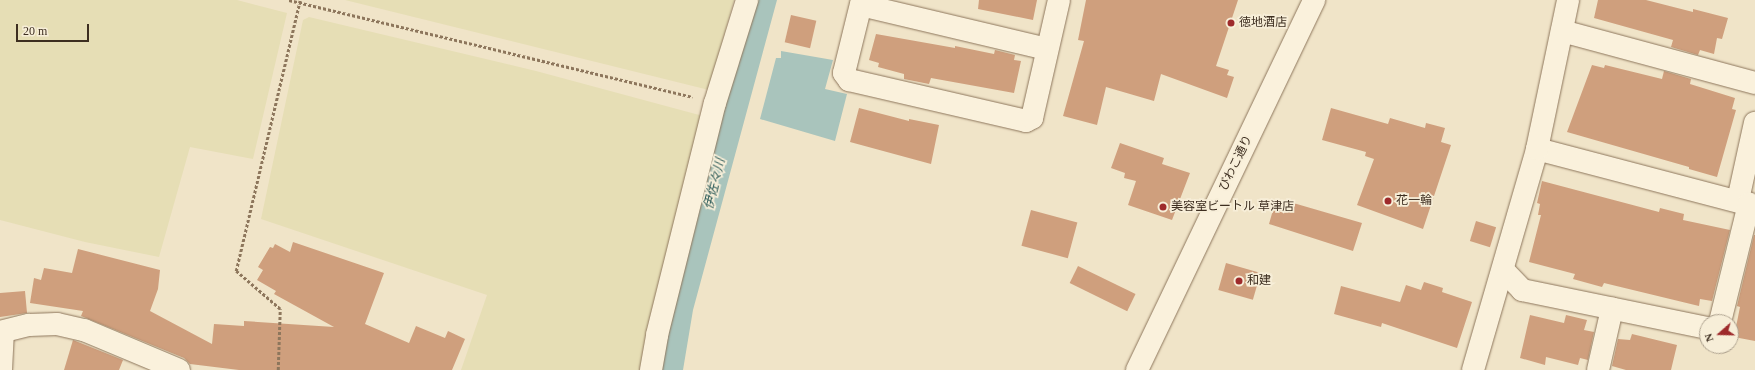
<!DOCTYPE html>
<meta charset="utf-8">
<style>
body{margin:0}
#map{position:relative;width:1755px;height:370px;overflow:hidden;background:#f0e4c8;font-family:"Times New Roman","Noto Sans JP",serif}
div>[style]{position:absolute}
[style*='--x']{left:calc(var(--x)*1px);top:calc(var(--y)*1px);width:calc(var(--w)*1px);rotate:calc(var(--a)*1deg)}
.farmland>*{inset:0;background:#e6deb5}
.water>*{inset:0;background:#a9c4bc}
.building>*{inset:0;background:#cf9f7d;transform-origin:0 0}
.path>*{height:2.5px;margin-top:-1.25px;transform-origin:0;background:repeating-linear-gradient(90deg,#8d765c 0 3px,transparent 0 5px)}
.roads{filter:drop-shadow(0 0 1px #8d765c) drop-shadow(0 0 1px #8d765c)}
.lane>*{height:14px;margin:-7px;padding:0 7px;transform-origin:7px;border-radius:7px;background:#faf1dc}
.street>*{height:22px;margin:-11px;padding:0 11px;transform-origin:11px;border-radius:11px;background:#faf1dc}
.secondary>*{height:22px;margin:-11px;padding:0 11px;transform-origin:11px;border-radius:11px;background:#faf1dc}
.dots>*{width:11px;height:11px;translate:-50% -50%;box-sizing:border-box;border:2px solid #f7eed8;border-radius:50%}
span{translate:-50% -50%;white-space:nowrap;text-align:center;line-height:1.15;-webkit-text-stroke:3.5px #f7eed8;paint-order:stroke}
.poi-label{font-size:12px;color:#3d2e20}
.left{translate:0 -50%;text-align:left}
.street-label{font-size:12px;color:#3d2e20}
.water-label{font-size:13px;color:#2f5d5a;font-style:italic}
.north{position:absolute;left:1699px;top:314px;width:40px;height:40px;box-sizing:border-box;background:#f7eed8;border:1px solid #ada18e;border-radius:50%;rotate:250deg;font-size:11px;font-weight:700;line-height:16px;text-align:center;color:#3d2e20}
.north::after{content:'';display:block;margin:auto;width:14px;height:18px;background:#9e2a2b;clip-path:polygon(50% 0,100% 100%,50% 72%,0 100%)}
.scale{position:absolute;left:16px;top:24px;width:73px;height:18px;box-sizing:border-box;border:2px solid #3d2e20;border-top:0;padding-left:5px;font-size:12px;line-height:14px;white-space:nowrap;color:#3d2e20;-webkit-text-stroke:3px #f7eed8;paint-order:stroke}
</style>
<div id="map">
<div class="farmland">
<i style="clip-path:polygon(0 0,237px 0,287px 13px,253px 159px,190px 147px,159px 257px,85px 242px,0 220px)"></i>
<i style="clip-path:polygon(345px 0,734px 0,709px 90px)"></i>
<i style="clip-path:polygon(309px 17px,536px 71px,703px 116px,640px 370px,461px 370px,487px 295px,261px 219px,303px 20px)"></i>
</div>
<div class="water">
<i style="clip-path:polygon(752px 0,777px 0,693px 310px,683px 370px,660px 370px,675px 291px)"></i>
<i style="clip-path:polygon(781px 51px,833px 60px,825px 89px,847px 94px,835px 141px,760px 119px,776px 58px,781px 58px)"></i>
</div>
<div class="building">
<i style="clip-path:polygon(979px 0,1037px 0,1033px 20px,978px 9px)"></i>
<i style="clip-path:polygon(1086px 0,1238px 0,1216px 66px,1229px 70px,1227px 75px,1234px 77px,1227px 98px,1161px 74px,1154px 101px,1106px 87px,1097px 125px,1063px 116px,1084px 41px,1078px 40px)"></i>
<i style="clip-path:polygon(1598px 0,1646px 0,1693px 12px,1693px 9px,1728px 18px,1722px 39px,1717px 38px,1714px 54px,1700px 50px,1698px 55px,1671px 47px,1673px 40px,1594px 18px)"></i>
<i style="left:791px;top:15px;width:26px;height:28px;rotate:13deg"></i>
<i style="clip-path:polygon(876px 34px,955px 48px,955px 46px,994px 54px,995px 50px,1015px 55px,1014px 60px,1021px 61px,1014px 93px,931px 78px,929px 84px,904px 79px,904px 74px,878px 67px,879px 63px,869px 60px)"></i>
<i style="clip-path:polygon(1592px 65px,1604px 68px,1605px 65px,1662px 79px,1664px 71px,1691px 79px,1690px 84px,1735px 98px,1732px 109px,1736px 110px,1717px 177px,1689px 169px,1689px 167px,1567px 132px)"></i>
<i style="clip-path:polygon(859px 108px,909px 121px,909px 119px,939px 125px,931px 164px,850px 142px)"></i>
<i style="clip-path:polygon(1331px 108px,1388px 124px,1390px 118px,1425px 128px,1426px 123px,1445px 128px,1441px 142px,1451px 145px,1423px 229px,1357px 205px,1374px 159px,1365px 156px,1366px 152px,1322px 140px)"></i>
<i style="clip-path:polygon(1120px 143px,1164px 158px,1162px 164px,1190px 173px,1172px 220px,1128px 205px,1136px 181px,1124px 178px,1125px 173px,1111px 168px)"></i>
<i style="clip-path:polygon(1542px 181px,1659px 212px,1660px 208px,1684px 214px,1683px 220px,1730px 230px,1712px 301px,1700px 299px,1699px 306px,1604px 283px,1602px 287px,1573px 279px,1575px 274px,1529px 262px,1541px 215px,1538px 215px,1540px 204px,1537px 203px)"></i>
<i style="clip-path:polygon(1283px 200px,1362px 223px,1353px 251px,1269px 224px,1275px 203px,1282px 205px)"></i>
<i style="left:1031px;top:210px;width:48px;height:37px;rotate:15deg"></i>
<i style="left:1476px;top:221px;width:21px;height:21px;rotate:17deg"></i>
<i style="clip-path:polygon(1754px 235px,1755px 235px,1755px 341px,1734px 337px,1740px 307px,1737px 306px)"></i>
<i style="clip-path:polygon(293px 242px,384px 273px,365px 324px,409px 343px,416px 326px,445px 338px,448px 331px,465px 339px,452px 370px,239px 370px,190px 364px,184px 358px,81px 316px,83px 311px,30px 303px,34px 278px,41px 280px,44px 268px,72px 273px,78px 249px,160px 270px,158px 289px,150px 311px,212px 344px,214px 324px,244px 326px,244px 321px,334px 327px,274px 294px,276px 291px,257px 280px,263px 270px,258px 267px,270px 247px,273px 248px,275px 244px,290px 252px)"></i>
<i style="left:1226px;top:263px;width:36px;height:28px;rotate:16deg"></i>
<i style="left:1078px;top:266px;width:64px;height:19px;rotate:26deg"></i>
<i style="clip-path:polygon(1424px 282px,1443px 288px,1442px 292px,1472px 302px,1457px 348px,1382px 323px,1381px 327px,1334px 314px,1341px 286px,1400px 302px,1406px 285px,1421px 290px)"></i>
<i style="clip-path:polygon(25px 291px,27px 313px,0 317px,0 293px)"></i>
<i style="clip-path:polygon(1530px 315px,1564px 323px,1566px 315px,1587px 320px,1584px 330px,1594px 332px,1588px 360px,1580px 358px,1578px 365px,1546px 357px,1545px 365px,1520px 358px)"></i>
<i style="clip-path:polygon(1632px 334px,1677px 345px,1671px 370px,1626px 370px,1612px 366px,1618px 339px,1630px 340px)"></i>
<i style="clip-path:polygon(73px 340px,123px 360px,119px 370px,64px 370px)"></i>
</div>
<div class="path">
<i style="--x:289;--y:0;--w:415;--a:13.5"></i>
<i style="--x:278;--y:370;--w:61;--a:-88.1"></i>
<i style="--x:280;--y:309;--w:58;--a:-139.2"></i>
<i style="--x:236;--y:271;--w:278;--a:-76.7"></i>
</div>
<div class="roads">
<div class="lane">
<i style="--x:5;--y:370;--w:40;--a:-87.1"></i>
</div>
<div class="street">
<i style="--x:862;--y:0;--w:75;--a:103.9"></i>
<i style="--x:844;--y:73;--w:9;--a:54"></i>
<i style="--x:849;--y:80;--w:182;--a:13"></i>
<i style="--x:1026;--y:121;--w:7;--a:-27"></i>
<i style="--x:1032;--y:118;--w:121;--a:-77.1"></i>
<i style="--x:861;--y:5;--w:191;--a:13.3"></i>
<i style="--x:1562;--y:31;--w:200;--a:15.1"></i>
<i style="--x:1537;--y:149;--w:225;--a:14.7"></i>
<i style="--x:1738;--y:200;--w:79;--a:-77.6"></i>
<i style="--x:1503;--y:270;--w:28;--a:46"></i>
<i style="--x:1522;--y:290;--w:189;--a:11.6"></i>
<i style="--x:1720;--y:322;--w:122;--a:-76.2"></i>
<i style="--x:0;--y:332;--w:30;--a:-14"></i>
<i style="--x:29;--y:325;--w:28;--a:-2"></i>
<i style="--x:57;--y:324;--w:28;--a:13"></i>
<i style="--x:84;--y:330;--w:103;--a:22.8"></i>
<i style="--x:651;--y:370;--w:36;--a:-80"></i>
<i style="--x:657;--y:335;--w:239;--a:-76"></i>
<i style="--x:715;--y:103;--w:108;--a:-72.7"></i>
<i style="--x:1473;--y:370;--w:230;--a:-73.8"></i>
<i style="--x:1537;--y:149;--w:152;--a:-78.2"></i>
<i style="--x:1598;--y:370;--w:63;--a:-77.1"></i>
</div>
<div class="secondary">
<i style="--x:1137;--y:370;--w:410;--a:-64.4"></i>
</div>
</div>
<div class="dots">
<i style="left:1231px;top:23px;background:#9e2a2b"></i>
<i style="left:1388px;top:201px;background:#9e2a2b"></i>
<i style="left:1163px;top:207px;background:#9e2a2b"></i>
<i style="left:1239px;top:281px;background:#9e2a2b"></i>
</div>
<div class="poi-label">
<span class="left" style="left:1239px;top:23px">徳地酒店</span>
<span class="left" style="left:1396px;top:201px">花一輪</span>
<span class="left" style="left:1171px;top:207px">美容室ビートル 草津店</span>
<span class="left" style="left:1247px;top:281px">和建</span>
</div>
<div class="street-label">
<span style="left:1236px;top:163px;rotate:-64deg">びわこ通り</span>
</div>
<div class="water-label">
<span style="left:715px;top:184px;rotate:-76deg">伊佐々川</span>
</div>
<div class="north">N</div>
<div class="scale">20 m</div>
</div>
